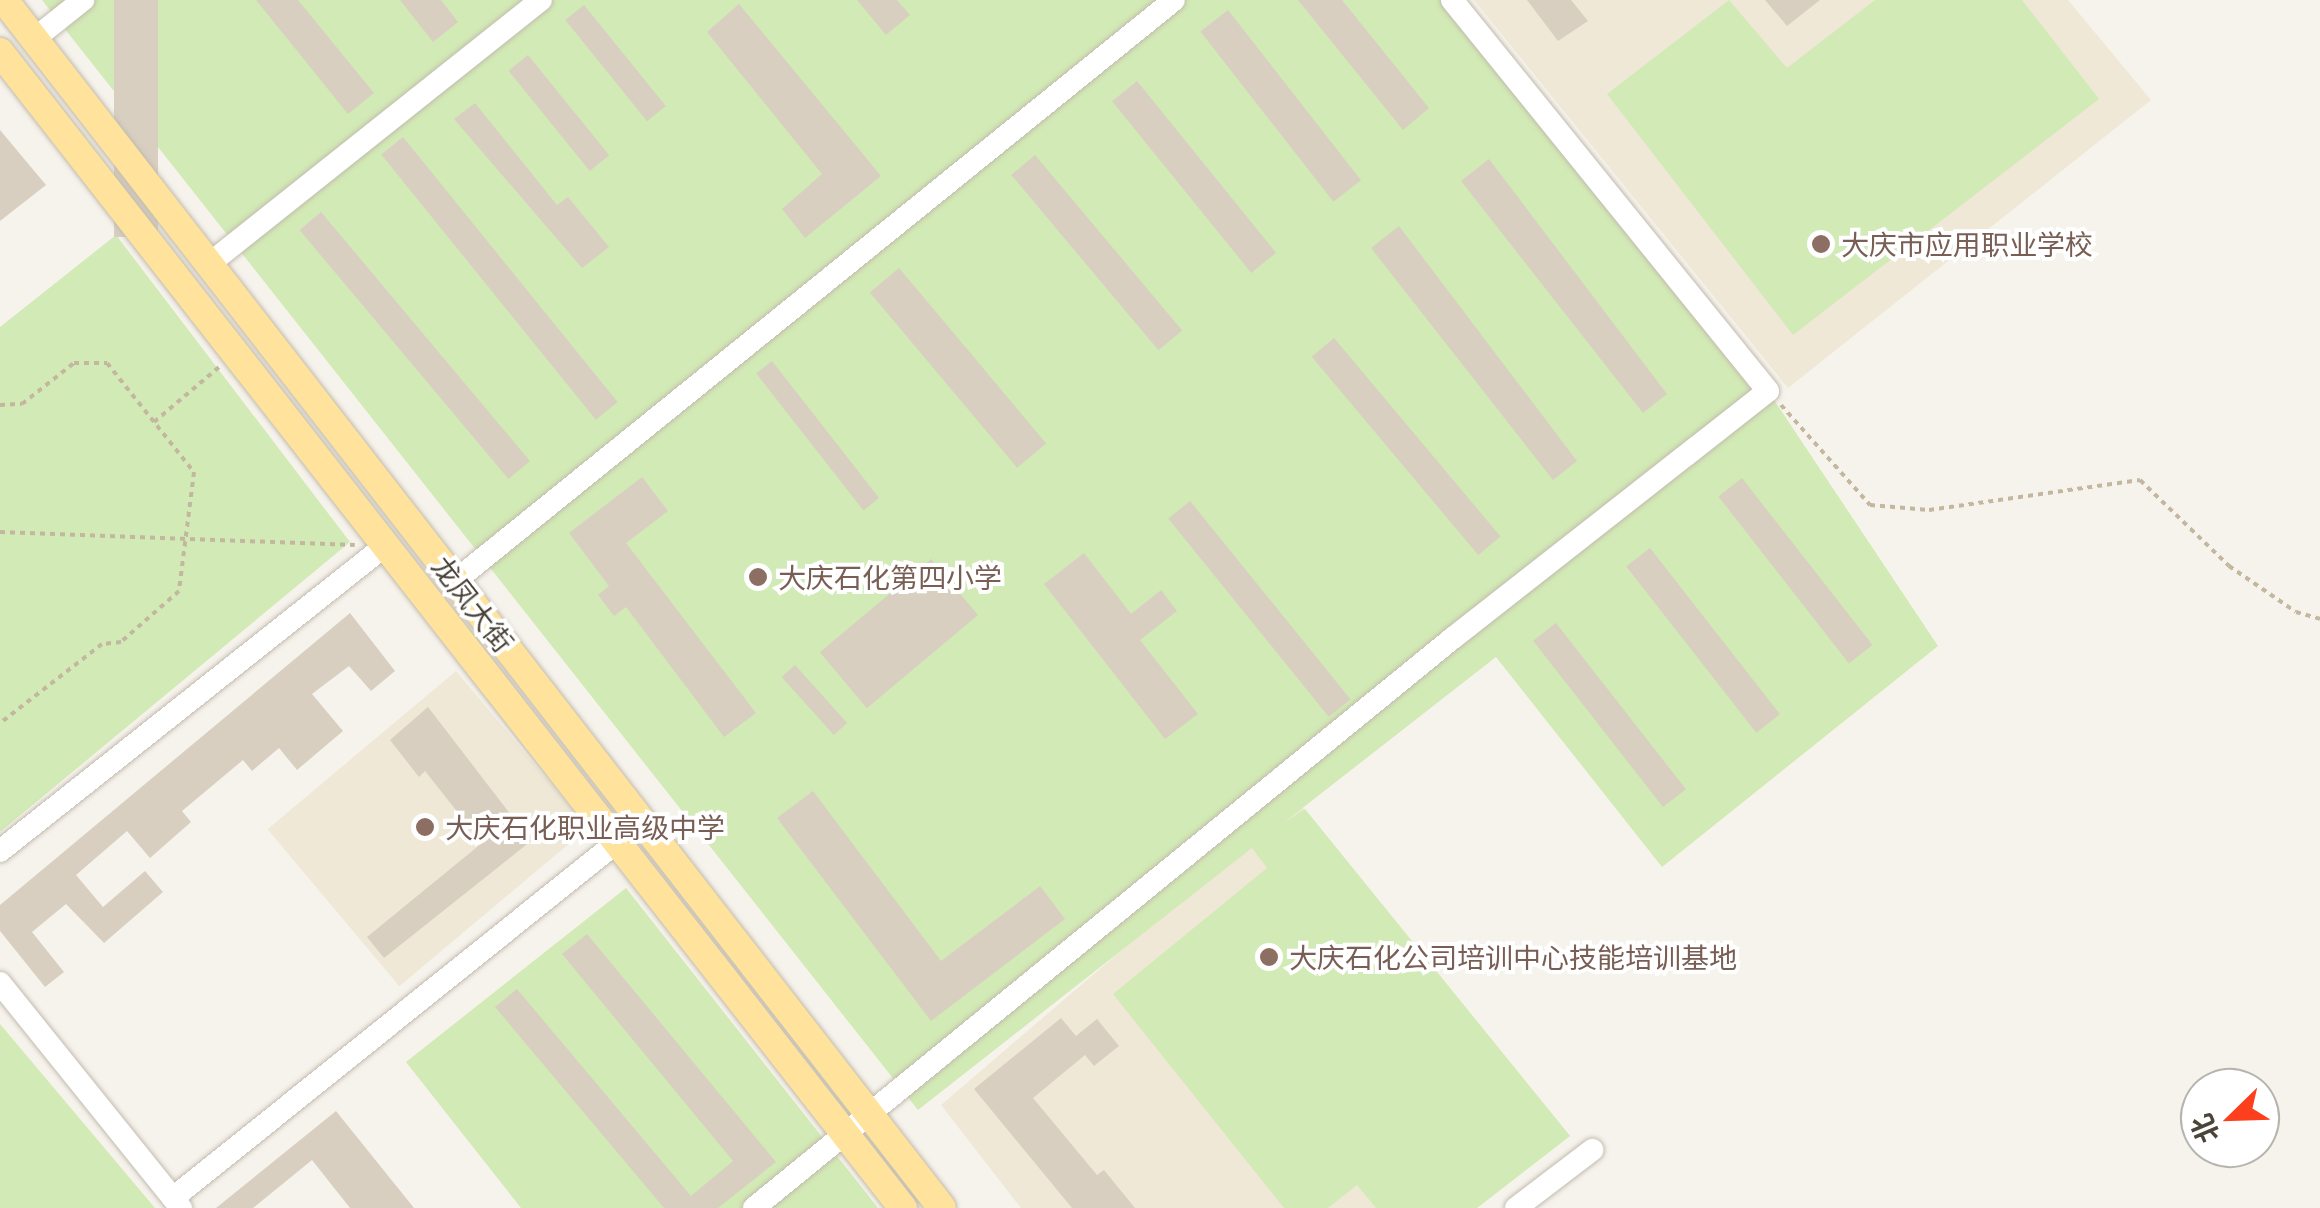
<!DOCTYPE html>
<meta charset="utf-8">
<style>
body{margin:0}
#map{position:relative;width:2320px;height:1208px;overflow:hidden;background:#f6f3ec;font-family:"Noto Sans","Noto Sans SC",sans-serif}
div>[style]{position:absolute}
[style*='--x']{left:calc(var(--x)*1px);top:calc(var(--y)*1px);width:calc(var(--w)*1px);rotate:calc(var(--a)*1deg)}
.education>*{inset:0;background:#efe8d6;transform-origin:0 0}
.green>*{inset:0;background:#d2eab5}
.building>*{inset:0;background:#d8cfc1;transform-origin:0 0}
.path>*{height:4px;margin-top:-2px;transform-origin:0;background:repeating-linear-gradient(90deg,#c4b79f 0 5px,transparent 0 10px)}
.roads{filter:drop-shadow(0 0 2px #c2bbae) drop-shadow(0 0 2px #c2bbae)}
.minor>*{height:22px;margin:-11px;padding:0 11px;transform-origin:11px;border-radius:11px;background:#fff}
.major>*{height:28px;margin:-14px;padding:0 14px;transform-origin:14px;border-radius:14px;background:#ffe39c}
.dots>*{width:28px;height:28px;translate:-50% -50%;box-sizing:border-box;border:5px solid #fff;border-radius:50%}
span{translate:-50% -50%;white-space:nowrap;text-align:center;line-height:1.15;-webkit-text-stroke:8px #fff;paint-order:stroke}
.education-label{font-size:28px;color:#785e54}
.left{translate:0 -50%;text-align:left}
.street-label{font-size:28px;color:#4b4439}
.north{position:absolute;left:2180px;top:1068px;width:100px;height:100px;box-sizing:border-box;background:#fff;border:2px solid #b7b4b0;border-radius:50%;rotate:247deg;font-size:28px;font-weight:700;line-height:40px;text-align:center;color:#4b4439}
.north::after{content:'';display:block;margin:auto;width:35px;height:45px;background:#fc3f1d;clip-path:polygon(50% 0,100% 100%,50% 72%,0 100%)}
</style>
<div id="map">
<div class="education">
<i style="clip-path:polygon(1474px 0,2068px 0,2151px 100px,1788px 388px)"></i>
<i style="left:456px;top:671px;width:205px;height:246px;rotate:50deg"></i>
<i style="clip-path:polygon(1297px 800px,1570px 1136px,1477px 1208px,1021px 1208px,941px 1105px)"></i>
</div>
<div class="green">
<i style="clip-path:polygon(42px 0,1452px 0,1768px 391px,1938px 646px,1662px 867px,1496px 657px,1282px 824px,1305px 809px,1570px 1136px,1477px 1208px,1376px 1208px,1357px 1185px,1328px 1208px,1284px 1208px,1113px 994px,1267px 868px,1252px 848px,918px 1110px)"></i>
<i style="clip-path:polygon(1729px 0,1787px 68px,1875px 0,2022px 0,2099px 99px,1793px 335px,1607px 94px)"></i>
<i style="clip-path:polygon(116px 235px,350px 542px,0 832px,0 327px)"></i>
<i style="clip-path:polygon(626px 888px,878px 1208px,521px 1208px,406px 1062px)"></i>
<i style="clip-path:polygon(0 1024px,155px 1208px,0 1208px)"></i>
</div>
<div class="building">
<i style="left:114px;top:0;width:44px;height:237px"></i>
<i style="clip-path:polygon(256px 0,298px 0,374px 93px,348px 114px)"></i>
<i style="clip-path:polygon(400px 0,441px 0,458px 22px,433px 42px)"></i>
<i style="clip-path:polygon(857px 0,897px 0,910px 15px,886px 35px)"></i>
<i style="clip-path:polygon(1298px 0,1342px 0,1429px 108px,1403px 130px)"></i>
<i style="clip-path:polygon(1527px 0,1571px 0,1588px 21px,1558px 41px)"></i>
<i style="clip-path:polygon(1765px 0,1820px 0,1787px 26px)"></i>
<i style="clip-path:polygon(739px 4px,881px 176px,805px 238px,782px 209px,822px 174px,707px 32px)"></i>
<i style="left:584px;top:5px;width:130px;height:24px;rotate:51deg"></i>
<i style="left:1228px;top:10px;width:216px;height:35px;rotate:52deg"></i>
<i style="left:528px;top:55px;width:129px;height:25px;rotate:51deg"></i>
<i style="left:1137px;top:81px;width:221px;height:32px;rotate:51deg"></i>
<i style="clip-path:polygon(475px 103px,557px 205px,568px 197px,609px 247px,582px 268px,454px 119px)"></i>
<i style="clip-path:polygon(0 130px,46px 185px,0 221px)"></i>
<i style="left:403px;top:137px;width:341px;height:28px;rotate:51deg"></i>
<i style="left:1035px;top:155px;width:229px;height:31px;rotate:50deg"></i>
<i style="clip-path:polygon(1489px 159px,1667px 394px,1643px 413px,1461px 181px)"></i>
<i style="left:321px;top:212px;width:325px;height:28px;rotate:50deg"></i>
<i style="clip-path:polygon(1399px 226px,1577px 461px,1553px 480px,1371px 248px)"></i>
<i style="left:899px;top:268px;width:229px;height:38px;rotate:50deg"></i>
<i style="left:1334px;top:338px;width:259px;height:29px;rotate:50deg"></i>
<i style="left:772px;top:361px;width:174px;height:20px;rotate:52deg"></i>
<i style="clip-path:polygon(642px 477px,668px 511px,626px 543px,756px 713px,724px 737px,626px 607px,614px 616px,598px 595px,609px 586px,569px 533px)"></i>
<i style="left:1742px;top:478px;width:212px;height:30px;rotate:52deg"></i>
<i style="left:1190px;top:501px;width:255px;height:28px;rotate:51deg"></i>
<i style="left:1650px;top:548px;width:211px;height:30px;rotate:52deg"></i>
<i style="clip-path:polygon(1084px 553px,1131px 614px,1161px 590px,1177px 611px,1140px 640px,1198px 714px,1165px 739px,1044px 584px)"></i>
<i style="left:931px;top:559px;width:73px;height:145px;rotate:50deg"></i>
<i style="clip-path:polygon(350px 613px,395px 671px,371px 691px,349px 666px,312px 694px,343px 731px,297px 770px,279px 748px,252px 771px,243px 760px,182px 811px,191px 822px,150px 858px,127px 831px,76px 875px,103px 907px,145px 871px,163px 892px,104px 943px,66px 904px,32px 932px,64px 972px,45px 987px,0 931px,0 905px)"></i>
<i style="left:1556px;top:623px;width:211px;height:29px;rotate:52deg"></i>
<i style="left:795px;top:665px;width:78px;height:18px;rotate:48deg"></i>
<i style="clip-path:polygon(428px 707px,531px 841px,384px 958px,367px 937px,482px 843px,425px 771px,419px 777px,390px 740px)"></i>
<i style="clip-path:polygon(813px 791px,941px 961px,1040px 886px,1065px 919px,931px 1021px,777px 818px)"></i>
<i style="clip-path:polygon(587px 934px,776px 1162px,718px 1208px,664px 1208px,495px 1007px,517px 989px,691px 1196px,733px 1161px,562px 954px)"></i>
<i style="clip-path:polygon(1061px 1018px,1076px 1036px,1097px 1019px,1119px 1046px,1094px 1066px,1085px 1055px,1033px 1098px,1097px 1175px,1104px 1170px,1135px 1208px,1072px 1208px,974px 1089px)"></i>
<i style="clip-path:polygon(336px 1111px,414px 1208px,350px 1208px,312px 1160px,253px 1208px,216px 1208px)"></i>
</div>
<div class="path">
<i style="--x:0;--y:405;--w:22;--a:-3"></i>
<i style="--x:22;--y:404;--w:66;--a:-38.3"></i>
<i style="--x:74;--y:363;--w:33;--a:0"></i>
<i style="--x:107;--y:363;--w:139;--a:51.4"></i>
<i style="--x:194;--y:472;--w:120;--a:97.2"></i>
<i style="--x:179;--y:591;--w:77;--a:138.7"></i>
<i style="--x:121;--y:642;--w:19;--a:174"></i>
<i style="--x:102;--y:644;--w:129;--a:142.2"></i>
<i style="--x:1781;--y:405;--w:134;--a:48.3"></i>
<i style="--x:1870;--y:505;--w:59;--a:4.8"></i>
<i style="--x:1929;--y:510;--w:213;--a:-8.1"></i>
<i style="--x:2140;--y:480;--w:124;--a:44"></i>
<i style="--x:2229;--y:566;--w:81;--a:34.5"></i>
<i style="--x:2296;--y:612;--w:25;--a:16"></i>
<i style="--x:154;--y:422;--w:85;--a:-40.2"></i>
<i style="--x:0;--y:532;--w:355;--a:2.1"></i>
</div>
<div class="roads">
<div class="minor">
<i style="--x:34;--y:39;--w:63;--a:-38.5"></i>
<i style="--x:209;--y:264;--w:424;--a:-38.5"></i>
<i style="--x:455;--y:581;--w:924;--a:-38.94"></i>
<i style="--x:0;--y:851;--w:491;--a:-38.4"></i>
<i style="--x:0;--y:983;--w:289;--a:51.2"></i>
<i style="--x:173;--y:1198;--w:569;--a:-38.72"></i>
<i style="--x:754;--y:1208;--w:902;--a:-39.2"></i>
<i style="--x:1453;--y:638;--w:400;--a:-38.1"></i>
<i style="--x:1768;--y:391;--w:503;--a:-128.94"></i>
<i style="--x:1516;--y:1208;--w:96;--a:-37.3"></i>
</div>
<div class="major">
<i style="--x:4;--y:0;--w:1529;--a:52.17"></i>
<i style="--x:0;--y:52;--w:1467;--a:52.01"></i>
</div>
</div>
<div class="dots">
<i style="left:1821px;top:244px;background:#8d6e63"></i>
<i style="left:758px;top:577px;background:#8d6e63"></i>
<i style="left:425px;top:827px;background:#8d6e63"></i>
<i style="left:1269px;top:957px;background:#8d6e63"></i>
</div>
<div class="education-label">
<span class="left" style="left:1841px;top:244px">大庆市应用职业学校</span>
<span class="left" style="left:778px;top:577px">大庆石化第四小学</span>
<span class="left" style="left:445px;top:827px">大庆石化职业高级中学</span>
<span class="left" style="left:1289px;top:957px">大庆石化公司培训中心技能培训基地</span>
</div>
<div class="street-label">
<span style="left:473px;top:604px;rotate:52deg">龙凤大街</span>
</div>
<div class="north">北</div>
</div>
